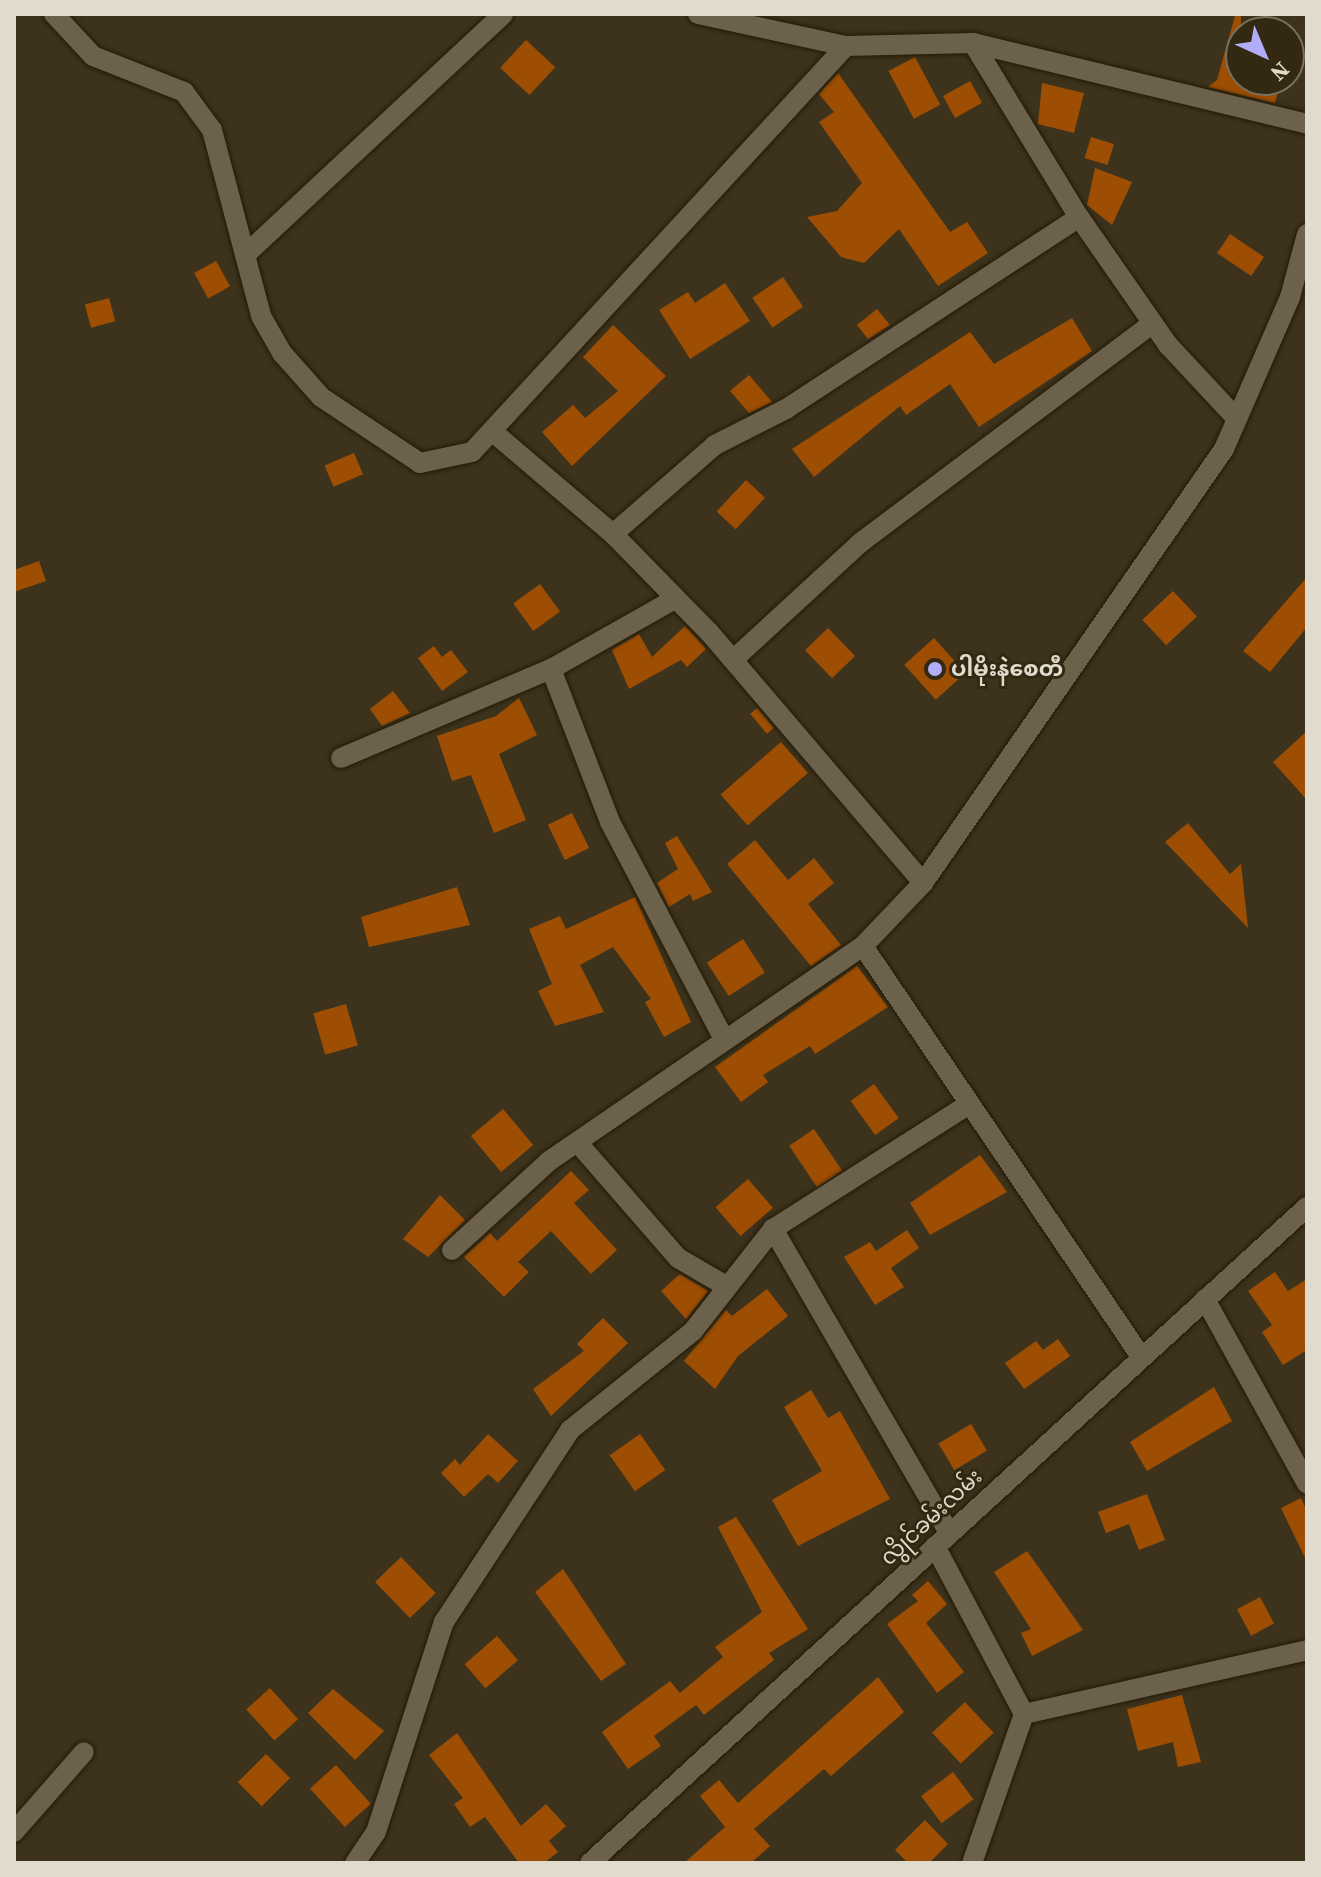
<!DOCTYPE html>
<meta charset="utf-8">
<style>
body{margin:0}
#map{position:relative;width:1321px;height:1877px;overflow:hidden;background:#3d331d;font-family:"Source Serif 4","Noto Sans Myanmar",serif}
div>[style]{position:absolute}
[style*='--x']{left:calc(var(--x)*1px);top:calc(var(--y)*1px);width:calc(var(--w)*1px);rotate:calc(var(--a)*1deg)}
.building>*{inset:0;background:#9d4e02;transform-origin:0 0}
.roads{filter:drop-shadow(0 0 2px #241a05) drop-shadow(0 0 2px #241a05)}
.minor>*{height:20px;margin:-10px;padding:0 10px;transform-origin:10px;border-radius:10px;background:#6c614a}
.dots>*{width:22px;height:22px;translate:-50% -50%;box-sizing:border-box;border:4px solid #332913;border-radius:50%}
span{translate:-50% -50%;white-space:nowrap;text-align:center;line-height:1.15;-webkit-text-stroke:6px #332913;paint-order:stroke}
.poi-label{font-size:22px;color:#e1dbce;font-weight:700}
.left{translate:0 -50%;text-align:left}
.street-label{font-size:22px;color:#e1dbce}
.frame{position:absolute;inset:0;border:16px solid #e1dbce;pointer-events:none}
.north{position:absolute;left:1225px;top:16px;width:80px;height:80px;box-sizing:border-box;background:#332913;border:2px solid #79705e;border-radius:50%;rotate:136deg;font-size:22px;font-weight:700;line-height:32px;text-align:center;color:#e1dbce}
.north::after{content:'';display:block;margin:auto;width:28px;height:36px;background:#b2adf9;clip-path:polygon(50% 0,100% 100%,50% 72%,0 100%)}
</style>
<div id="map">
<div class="building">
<i style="clip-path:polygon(1235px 16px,1241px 16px,1241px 80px,1281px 80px,1275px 103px,1208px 87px,1217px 80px)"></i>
<i style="left:526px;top:40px;width:40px;height:38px;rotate:43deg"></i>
<i style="left:915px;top:57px;width:54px;height:30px;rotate:62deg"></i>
<i style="clip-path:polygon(838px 73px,950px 232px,967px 222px,988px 253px,938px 286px,899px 229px,864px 263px,841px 257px,807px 217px,837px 211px,862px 183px,819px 122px,834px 112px,819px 94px)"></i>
<i style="left:970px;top:81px;width:25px;height:31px;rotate:61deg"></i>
<i style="clip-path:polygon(1042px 83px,1084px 93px,1074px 133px,1038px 124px)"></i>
<i style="left:1091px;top:137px;width:24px;height:22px;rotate:17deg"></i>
<i style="clip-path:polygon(1095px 168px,1132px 182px,1112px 225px,1087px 205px)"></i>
<i style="left:1230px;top:234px;width:41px;height:23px;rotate:34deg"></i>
<i style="left:216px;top:261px;width:29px;height:25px;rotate:61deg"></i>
<i style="left:783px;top:277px;width:36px;height:37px;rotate:56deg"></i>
<i style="clip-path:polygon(725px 283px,750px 321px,690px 359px,659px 310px,688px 292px,695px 303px)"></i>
<i style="left:109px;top:298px;width:24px;height:25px;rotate:75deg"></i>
<i style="clip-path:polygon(877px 309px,890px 325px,868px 339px,857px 325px)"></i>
<i style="clip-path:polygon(1072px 318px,1092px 351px,979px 427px,950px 384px,906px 415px,900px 406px,814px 477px,792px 449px,970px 332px,994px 364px)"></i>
<i style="clip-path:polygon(613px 325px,666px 376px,572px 466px,542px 432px,573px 405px,585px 418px,618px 391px,583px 357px)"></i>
<i style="clip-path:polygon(749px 375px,772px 402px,749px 413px,730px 391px)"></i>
<i style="left:354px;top:453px;width:23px;height:32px;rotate:67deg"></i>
<i style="left:746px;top:480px;width:26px;height:43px;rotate:43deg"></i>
<i style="clip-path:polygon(39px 561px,46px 581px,14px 592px,14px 570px)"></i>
<i style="clip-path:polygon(1307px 577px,1307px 627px,1270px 672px,1243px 651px)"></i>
<i style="left:540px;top:584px;width:34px;height:33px;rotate:54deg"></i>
<i style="left:1173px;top:591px;width:35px;height:42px;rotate:47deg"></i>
<i style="clip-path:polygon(685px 626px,706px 649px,687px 667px,681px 660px,629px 689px,612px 650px,639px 634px,652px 657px)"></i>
<i style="left:828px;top:628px;width:39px;height:32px;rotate:46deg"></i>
<i style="left:934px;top:638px;width:47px;height:40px;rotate:48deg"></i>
<i style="clip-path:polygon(434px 646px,442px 657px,451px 650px,468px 672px,442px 691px,418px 658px)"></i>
<i style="clip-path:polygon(393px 691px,410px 713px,382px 726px,370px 709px)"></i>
<i style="clip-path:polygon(519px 698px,537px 735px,499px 754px,526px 820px,494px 833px,471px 775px,452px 781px,437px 736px,496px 716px)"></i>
<i style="left:757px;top:708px;width:26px;height:9px;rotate:50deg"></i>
<i style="clip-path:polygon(1307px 731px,1307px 800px,1273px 762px)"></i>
<i style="left:781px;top:742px;width:41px;height:80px;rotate:49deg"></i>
<i style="left:572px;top:813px;width:39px;height:27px;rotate:64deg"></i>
<i style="clip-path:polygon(1188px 823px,1230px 874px,1241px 864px,1248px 928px,1165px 842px)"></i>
<i style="clip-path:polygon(677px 836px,712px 892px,693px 901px,690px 894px,669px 907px,657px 883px,678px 869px,665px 843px)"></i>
<i style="clip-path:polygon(755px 840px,788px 880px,814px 858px,834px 883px,808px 904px,841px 945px,811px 966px,727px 864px)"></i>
<i style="clip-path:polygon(457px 887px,470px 925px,369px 947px,361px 917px)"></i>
<i style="clip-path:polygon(635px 897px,691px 1022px,664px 1037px,645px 1002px,651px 999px,613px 947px,580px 965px,604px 1012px,555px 1026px,538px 991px,552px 984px,529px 929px,560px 916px,566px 929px)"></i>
<i style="left:743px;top:939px;width:40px;height:43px;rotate:57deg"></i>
<i style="clip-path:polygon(857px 966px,888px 1007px,815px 1054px,810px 1046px,763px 1075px,768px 1082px,741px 1102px,715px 1067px)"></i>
<i style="left:346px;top:1004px;width:43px;height:34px;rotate:74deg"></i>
<i style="left:874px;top:1084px;width:42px;height:29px;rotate:54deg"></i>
<i style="left:503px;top:1109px;width:47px;height:42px;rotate:50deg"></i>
<i style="left:814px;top:1129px;width:50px;height:30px;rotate:56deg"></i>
<i style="clip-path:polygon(980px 1155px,1007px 1192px,930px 1235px,910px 1203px)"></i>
<i style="clip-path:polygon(571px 1171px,589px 1190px,574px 1203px,617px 1250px,591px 1274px,551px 1231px,518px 1262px,529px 1272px,504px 1297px,464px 1257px,490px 1233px,497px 1241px)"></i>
<i style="left:748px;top:1179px;width:38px;height:43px;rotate:49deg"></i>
<i style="clip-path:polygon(440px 1195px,465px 1220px,428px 1257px,403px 1239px)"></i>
<i style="clip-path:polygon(907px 1230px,919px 1248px,891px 1268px,904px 1287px,875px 1305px,844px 1257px,870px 1242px,876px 1251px)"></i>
<i style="clip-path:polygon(1275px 1272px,1288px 1291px,1307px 1279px,1307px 1350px,1283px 1365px,1262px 1332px,1272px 1325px,1248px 1291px)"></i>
<i style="clip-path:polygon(680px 1274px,708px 1291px,686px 1319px,661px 1291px)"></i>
<i style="clip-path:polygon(767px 1289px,788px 1316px,738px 1356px,715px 1389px,684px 1361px,726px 1310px,732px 1316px)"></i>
<i style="clip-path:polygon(603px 1318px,628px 1343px,551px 1416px,533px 1389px,584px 1351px,577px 1344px)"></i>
<i style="clip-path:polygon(1058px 1339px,1070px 1356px,1024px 1389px,1005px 1363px,1036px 1341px,1043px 1350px)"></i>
<i style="clip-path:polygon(1214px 1387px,1232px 1421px,1147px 1471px,1130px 1442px)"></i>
<i style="clip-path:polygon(811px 1390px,828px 1418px,840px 1411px,890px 1499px,798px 1546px,772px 1500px,822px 1471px,784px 1407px)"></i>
<i style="left:971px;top:1424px;width:31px;height:38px;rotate:59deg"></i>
<i style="clip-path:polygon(488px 1434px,518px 1461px,498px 1483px,488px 1474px,464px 1497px,441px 1473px,455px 1459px,460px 1465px)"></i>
<i style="left:640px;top:1434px;width:44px;height:37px;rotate:55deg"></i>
<i style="clip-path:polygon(1147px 1494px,1165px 1540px,1139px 1550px,1129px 1524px,1106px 1533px,1098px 1512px)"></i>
<i style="clip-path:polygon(1301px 1498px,1307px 1511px,1307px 1562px,1281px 1508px)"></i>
<i style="clip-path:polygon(736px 1517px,808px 1629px,769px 1653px,774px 1660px,704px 1715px,696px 1705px,654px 1736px,661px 1746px,628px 1769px,602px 1732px,670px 1681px,680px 1693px,723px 1657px,715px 1647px,762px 1612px,718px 1527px)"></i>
<i style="clip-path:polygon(1027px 1551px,1083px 1630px,1032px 1656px,1021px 1633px,1031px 1629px,994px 1572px)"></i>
<i style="left:401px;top:1557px;width:50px;height:36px;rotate:46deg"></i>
<i style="clip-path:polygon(563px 1569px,626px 1664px,601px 1681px,535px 1592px)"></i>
<i style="clip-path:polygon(928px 1581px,947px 1604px,926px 1623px,964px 1672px,937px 1693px,887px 1624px,918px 1601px,912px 1595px)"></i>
<i style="left:1260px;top:1597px;width:30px;height:26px;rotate:62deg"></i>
<i style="left:497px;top:1636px;width:32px;height:43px;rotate:49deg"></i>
<i style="clip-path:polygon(878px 1677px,904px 1712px,831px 1776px,824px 1769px,754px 1829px,770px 1846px,751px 1863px,684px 1863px,725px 1827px,700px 1796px,719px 1780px,738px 1803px)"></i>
<i style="left:270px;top:1688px;width:42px;height:32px;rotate:48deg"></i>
<i style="clip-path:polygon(333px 1689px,384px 1731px,355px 1760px,308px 1713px)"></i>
<i style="clip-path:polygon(1182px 1695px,1201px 1762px,1178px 1767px,1173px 1742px,1138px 1751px,1127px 1709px)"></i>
<i style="left:965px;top:1702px;width:42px;height:45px;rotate:47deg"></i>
<i style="clip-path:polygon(457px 1733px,521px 1826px,546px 1804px,566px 1826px,549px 1841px,558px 1852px,544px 1863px,519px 1863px,485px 1817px,470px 1827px,454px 1804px,463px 1798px,429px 1755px)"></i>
<i style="left:266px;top:1754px;width:34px;height:40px;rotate:45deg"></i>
<i style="left:336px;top:1765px;width:52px;height:35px;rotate:48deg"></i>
<i style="left:953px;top:1772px;width:34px;height:40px;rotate:53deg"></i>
<i style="clip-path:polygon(925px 1820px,948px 1844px,929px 1863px,908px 1863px,895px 1850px)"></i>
</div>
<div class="roads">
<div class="minor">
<i style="--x:54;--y:14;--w:57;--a:47.1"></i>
<i style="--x:93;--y:56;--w:98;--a:21.6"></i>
<i style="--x:184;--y:92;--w:47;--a:53.6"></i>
<i style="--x:212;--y:130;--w:192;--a:75.2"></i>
<i style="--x:261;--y:316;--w:43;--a:60.4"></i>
<i style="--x:282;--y:353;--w:59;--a:48.4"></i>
<i style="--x:321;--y:397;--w:119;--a:33.7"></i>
<i style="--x:420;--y:463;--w:53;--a:-11.9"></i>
<i style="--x:472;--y:452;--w:552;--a:-47.35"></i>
<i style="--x:698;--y:14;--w:151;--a:12.2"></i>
<i style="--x:846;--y:46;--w:127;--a:-1.4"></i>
<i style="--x:973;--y:43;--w:344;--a:13.6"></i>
<i style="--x:973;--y:43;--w:204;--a:58.7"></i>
<i style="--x:1079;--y:217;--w:156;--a:55.2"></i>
<i style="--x:1168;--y:345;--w:101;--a:47"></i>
<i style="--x:245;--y:255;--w:353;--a:-43"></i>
<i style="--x:492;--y:431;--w:159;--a:40.4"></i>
<i style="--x:613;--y:534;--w:137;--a:45.6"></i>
<i style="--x:709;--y:632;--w:330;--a:49.5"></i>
<i style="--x:613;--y:534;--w:135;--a:-41.1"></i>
<i style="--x:715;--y:445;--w:80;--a:-26.9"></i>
<i style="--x:786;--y:409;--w:350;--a:-33.2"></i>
<i style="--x:734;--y:659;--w:171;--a:-42.6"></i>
<i style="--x:860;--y:543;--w:366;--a:-36.9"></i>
<i style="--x:551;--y:669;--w:164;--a:68.9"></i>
<i style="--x:610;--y:822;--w:243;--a:62.3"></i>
<i style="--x:341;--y:758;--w:228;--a:-23"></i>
<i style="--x:551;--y:669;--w:140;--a:-29.5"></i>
<i style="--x:863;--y:946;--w:496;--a:55.9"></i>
<i style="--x:578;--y:1143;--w:152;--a:49"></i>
<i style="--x:678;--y:1258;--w:56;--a:30.3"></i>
<i style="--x:773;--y:1229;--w:351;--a:59.9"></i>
<i style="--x:452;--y:1250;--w:132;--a:-42.5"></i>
<i style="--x:549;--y:1161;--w:381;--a:-34.4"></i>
<i style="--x:863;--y:946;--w:87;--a:-46.4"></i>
<i style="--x:923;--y:883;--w:528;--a:-55.26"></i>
<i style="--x:1224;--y:449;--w:166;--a:-66.5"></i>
<i style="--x:1290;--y:297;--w:65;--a:-74.9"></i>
<i style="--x:1205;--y:1299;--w:211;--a:61.1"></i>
<i style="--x:935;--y:1546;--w:190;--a:62.1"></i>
<i style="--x:1024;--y:1714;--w:158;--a:109.2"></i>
<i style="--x:1024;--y:1714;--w:290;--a:-12.7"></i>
<i style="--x:14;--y:1832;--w:106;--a:-48.8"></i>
<i style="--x:355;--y:1863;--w:37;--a:-56"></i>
<i style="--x:376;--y:1832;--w:221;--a:-72.1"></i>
<i style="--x:444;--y:1622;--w:230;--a:-56.7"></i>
<i style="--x:570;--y:1430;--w:158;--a:-38.8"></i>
<i style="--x:693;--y:1331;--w:130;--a:-51.9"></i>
<i style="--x:773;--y:1229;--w:231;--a:-32.5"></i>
<i style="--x:590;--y:1863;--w:972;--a:-42.46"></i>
</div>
</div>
<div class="dots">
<i style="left:935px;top:669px;background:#b2adf9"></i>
</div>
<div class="poi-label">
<span class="left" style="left:951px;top:669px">ပါမိုးနဲစေတီ</span>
</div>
<div class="street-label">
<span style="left:931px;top:1517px;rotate:-43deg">လွိုင်ခမ်းလမ်း</span>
</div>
<div class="frame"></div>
<div class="north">N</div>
</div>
